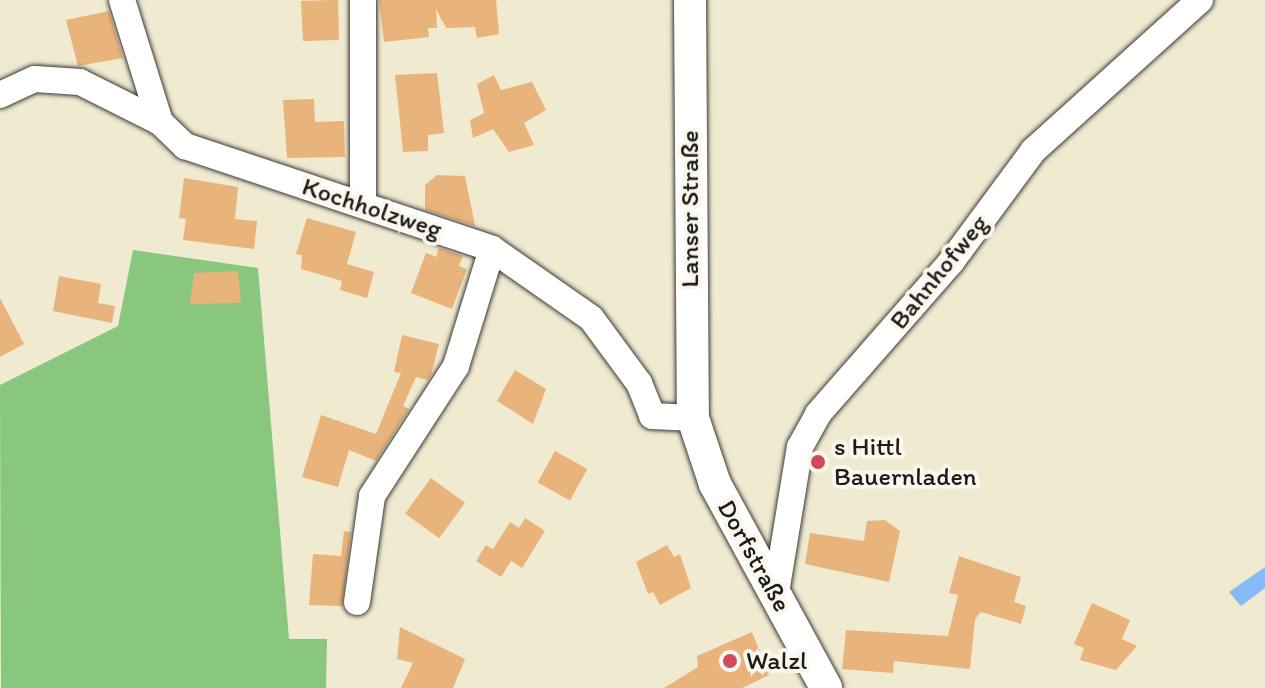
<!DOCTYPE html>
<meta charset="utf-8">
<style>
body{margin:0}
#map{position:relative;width:1265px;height:688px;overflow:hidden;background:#f0ead0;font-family:Itim,sans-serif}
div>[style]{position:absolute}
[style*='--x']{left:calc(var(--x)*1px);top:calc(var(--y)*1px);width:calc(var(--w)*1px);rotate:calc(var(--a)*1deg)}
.green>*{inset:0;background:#88c77d}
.water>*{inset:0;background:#85baf4}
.building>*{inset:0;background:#e9b37c;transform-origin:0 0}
.roads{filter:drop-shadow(0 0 2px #3c3b37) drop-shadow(0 0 2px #3c3b37)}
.minor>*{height:26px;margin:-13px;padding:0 13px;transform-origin:13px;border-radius:13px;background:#fff}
.major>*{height:32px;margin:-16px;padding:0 16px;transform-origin:16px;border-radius:16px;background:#fff}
.dots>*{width:22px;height:22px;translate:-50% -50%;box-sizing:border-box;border:4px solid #fbf7ec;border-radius:50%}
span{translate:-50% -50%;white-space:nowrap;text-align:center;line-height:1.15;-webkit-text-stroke:8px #fbf7ec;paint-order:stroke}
.street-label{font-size:26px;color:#1c1c1c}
.poi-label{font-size:26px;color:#1c1c1c}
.left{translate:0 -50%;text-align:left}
</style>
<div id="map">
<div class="green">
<i style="clip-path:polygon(133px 250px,258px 268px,289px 639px,327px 639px,326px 688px,1px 688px,0 385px,118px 326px)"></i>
</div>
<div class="water">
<i style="clip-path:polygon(1265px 567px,1265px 588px,1241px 606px,1229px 592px)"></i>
</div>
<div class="building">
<i style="clip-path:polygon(331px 0,338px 0,339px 40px,303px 41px,301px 1px)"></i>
<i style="clip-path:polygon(379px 0,496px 0,499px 34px,477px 38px,475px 27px,446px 28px,436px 9px,437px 28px,428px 28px,429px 37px,384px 42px)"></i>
<i style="clip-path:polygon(109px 11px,123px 58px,78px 66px,66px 20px)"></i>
<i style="clip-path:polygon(437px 73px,444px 133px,428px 135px,428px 151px,403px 152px,395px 75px)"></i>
<i style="clip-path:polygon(494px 75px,501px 90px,532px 82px,546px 110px,524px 123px,534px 145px,509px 152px,493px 129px,473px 138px,470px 120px,484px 113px,477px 84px)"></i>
<i style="clip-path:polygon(314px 99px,315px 122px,344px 121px,345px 157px,287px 158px,283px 100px)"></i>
<i style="clip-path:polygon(437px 175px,465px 176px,475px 226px,425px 210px,425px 185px)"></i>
<i style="clip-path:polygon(184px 178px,238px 187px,235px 219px,257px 221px,254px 249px,183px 240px,186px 219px,179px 218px)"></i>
<i style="clip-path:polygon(307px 218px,356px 232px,347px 264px,374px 272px,367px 298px,340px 290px,342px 281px,301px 269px,302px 255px,296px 254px)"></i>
<i style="clip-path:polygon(439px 248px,463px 256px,459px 266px,467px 269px,452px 309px,411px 293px,426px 253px,436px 257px)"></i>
<i style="clip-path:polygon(238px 271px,241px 303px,190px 304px,194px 273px)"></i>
<i style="clip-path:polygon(59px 276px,101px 284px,98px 303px,115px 306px,112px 323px,53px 311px)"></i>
<i style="clip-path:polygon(0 298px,24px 344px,0 357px)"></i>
<i style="clip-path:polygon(402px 335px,439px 344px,431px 375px,428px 380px,416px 377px,403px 406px,409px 409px,376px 461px,349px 450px,338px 487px,302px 477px,321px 415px,376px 434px,401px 373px,394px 372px)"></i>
<i style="clip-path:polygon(515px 370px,546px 389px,533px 424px,497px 401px)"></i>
<i style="left:555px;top:451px;width:37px;height:36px;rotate:29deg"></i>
<i style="left:431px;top:478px;width:42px;height:44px;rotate:36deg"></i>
<i style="clip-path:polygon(525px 518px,545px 531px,522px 568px,511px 561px,501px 577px,476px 561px,486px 545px,493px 549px,510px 522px,519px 528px)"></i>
<i style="clip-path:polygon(885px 520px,900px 531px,889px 582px,805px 564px,810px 533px,864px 541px,867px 521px)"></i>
<i style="clip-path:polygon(344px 531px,351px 532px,342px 606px,309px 605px,313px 554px,341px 556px)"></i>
<i style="clip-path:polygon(667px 545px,674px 557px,680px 554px,691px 588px,660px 605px,653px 592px,648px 594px,636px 562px)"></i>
<i style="clip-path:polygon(959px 556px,1021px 577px,1014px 602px,1026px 606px,1021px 624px,981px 612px,975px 619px,970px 669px,894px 661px,893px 673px,842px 669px,846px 630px,948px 636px,958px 595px,949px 593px)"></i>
<i style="clip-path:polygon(1092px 603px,1130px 620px,1122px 639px,1137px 646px,1116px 670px,1080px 660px,1084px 648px,1074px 644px)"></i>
<i style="clip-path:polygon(400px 627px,465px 659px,453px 688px,401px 688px,413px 663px,397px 659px)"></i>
<i style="clip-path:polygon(752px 632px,769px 675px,742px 688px,664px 688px,698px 667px,697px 656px)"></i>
</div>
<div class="roads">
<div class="minor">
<i style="--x:122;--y:0;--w:128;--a:72.7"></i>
<i style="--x:363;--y:0;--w:202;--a:90"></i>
<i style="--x:0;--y:95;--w:38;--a:-25"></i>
<i style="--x:35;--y:79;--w:45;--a:3.8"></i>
<i style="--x:80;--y:82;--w:89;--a:26.6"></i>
<i style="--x:160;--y:122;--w:35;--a:44"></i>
<i style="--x:185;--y:146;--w:324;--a:18.5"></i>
<i style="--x:492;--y:249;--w:121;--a:34.9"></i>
<i style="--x:591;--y:318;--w:81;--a:53.6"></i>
<i style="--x:639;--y:383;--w:35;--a:68"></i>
<i style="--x:652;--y:416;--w:41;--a:2.8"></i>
<i style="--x:775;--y:599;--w:154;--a:-80.7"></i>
<i style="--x:800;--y:447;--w:38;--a:-61"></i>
<i style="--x:818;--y:414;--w:202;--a:-48.8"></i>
<i style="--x:951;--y:262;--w:138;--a:-53.5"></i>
<i style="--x:1033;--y:151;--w:225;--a:-42.1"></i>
<i style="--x:357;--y:602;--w:107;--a:-81.9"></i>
<i style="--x:372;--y:496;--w:155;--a:-57.1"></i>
<i style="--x:456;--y:366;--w:122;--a:-72.9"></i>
</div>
<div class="major">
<i style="--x:690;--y:0;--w:418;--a:89.6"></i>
<i style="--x:693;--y:418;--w:70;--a:71.6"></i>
<i style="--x:715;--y:484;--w:232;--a:61.4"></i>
</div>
</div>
<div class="dots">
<i style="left:818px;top:462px;background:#d1495b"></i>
<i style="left:730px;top:661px;background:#d1495b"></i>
</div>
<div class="street-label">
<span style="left:372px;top:208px;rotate:18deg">Kochholzweg</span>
<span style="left:690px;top:209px;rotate:-90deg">Lanser Straße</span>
<span style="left:939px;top:272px;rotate:-51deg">Bahnhofweg</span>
<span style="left:754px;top:556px;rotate:61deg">Dorfstraße</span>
</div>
<div class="poi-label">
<span class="left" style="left:834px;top:462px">s Hittl<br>Bauernladen</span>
<span class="left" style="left:746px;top:661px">Walzl</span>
</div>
</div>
